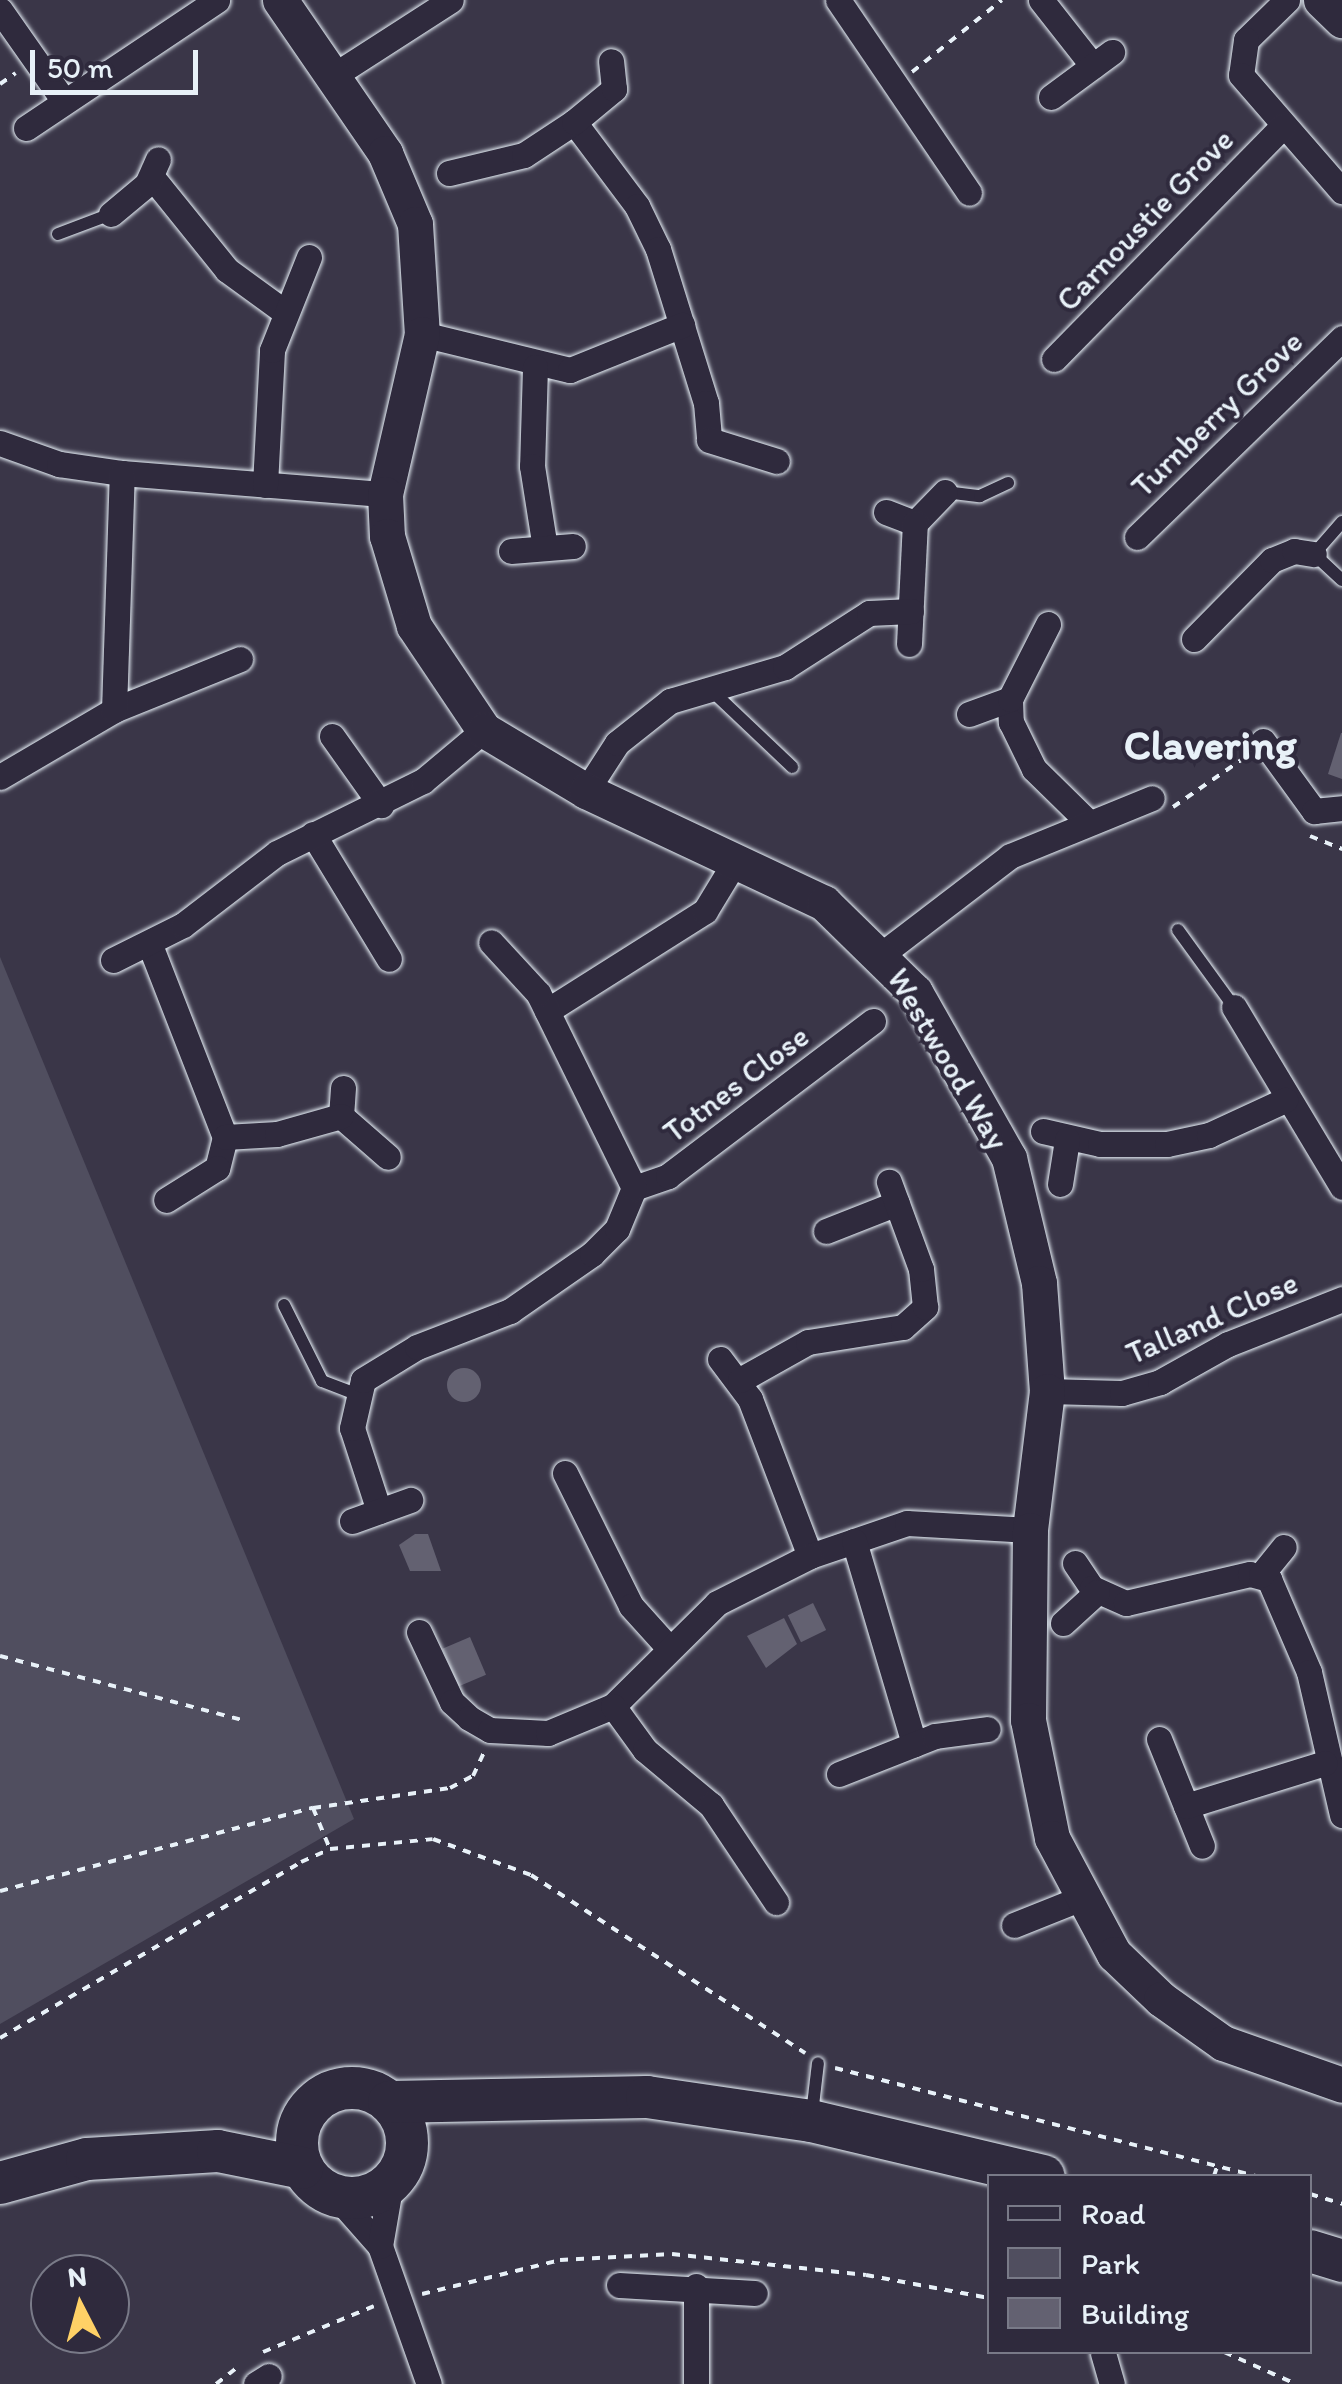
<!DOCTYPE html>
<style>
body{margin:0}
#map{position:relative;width:1342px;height:2384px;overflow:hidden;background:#3a3648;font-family:Itim,sans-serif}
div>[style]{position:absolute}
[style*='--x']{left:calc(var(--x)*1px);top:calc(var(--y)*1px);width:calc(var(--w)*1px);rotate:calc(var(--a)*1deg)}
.green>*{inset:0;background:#504e5f}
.building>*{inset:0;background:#636171;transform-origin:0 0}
.round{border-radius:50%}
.path>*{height:4px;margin-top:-2px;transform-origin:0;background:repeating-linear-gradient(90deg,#e8f1f8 0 8px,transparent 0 16px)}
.roads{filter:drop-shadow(0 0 2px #e8f1f8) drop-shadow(0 0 2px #e8f1f8)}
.lane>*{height:12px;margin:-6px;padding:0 6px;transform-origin:6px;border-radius:6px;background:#2f2a3d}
.street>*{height:25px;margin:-12.5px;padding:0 12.5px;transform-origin:12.5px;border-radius:12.5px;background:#2f2a3d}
.secondary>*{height:35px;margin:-17.5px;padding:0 17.5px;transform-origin:17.5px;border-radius:17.5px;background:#2f2a3d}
.highway>*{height:42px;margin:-21px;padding:0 21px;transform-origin:21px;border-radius:21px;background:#2f2a3d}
.highway>.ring{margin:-21px;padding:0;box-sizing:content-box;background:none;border:42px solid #2f2a3d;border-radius:50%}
span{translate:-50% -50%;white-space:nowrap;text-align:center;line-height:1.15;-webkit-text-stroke:8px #2f2a3d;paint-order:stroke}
.street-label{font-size:32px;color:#e8f1f8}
.district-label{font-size:42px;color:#e8f1f8;font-weight:700}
.legend{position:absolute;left:987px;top:2174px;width:325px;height:180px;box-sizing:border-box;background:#2f2a3d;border:2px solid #797a88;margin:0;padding:12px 18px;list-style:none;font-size:30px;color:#e8f1f8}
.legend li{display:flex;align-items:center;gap:20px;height:50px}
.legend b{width:50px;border:2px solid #797a88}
.north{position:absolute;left:30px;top:2254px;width:100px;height:100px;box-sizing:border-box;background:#2f2a3d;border:2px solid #797a88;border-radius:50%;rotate:354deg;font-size:28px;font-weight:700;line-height:40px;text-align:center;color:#e8f1f8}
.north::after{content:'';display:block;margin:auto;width:35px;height:45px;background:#ffd166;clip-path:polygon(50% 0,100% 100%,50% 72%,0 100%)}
.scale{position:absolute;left:30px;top:50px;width:168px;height:45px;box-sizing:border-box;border:5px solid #e8f1f8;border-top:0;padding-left:12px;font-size:30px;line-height:35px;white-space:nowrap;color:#e8f1f8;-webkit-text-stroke:8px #2f2a3d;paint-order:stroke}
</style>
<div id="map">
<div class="green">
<i style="clip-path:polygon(0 957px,354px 1819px,0 2024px)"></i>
</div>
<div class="building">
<i style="clip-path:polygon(1341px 733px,1342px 733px,1342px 779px,1328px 774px)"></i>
<i class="round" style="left:447px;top:1368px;width:34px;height:34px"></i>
<i style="clip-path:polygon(415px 1534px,428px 1534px,441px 1571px,410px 1571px,399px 1545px)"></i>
<i style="left:813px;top:1603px;width:30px;height:28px;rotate:64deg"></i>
<i style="clip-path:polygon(784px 1618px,797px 1644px,766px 1668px,747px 1636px)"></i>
<i style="left:470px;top:1637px;width:41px;height:30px;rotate:67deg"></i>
</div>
<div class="path">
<i style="--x:912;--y:72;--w:115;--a:-38.7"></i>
<i style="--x:0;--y:84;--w:19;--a:-35"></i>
<i style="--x:1173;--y:807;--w:90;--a:-34.6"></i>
<i style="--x:1310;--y:836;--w:35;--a:22"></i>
<i style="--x:0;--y:1656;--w:250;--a:14.8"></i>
<i style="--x:313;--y:1808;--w:44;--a:67.5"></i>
<i style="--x:0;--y:1891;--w:324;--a:-14.9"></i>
<i style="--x:313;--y:1808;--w:138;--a:-8.3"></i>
<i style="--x:450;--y:1788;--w:26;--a:-28"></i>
<i style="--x:473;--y:1776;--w:26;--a:-65"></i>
<i style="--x:0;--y:2038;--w:349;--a:-30.3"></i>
<i style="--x:301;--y:1862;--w:32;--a:-24"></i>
<i style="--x:330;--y:1849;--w:103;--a:-5.5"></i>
<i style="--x:433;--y:1839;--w:104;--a:20.2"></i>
<i style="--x:531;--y:1875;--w:327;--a:33"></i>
<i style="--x:835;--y:2068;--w:435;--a:14.4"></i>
<i style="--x:1214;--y:2176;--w:13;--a:-72"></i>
<i style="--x:1310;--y:2194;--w:34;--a:17"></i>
<i style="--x:422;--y:2294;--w:142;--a:-13.8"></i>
<i style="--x:560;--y:2260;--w:112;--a:-3.1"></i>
<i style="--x:672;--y:2254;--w:195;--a:6.2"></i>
<i style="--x:866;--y:2275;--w:125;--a:10.6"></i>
<i style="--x:263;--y:2352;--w:120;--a:-22.5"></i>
<i style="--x:1224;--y:2352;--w:79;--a:24"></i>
<i style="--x:216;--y:2384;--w:28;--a:-38"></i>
</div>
<div class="roads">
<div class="lane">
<i style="--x:58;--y:234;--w:57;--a:-20.7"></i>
<i style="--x:945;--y:492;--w:35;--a:7"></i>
<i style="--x:980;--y:496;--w:31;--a:-25"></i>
<i style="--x:1342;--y:522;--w:43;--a:131.2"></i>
<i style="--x:1314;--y:554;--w:38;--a:43"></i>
<i style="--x:711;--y:690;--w:112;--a:43.5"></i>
<i style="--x:1178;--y:930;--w:95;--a:54"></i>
<i style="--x:284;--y:1305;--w:85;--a:63.4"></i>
<i style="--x:322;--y:1381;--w:36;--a:21"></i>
<i style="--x:812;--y:2114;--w:51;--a:-83.3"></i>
</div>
<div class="street">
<i style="--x:838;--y:0;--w:233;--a:55.8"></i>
<i style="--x:1041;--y:0;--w:84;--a:51.8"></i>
<i style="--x:1287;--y:0;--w:57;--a:135.7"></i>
<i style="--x:1246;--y:40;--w:35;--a:98"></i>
<i style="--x:1241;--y:75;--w:154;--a:49"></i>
<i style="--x:0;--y:10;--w:111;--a:54.9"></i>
<i style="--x:333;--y:76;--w:140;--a:-32.8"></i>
<i style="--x:1051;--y:97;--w:76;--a:-36.4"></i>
<i style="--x:574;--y:122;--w:105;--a:53.1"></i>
<i style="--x:637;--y:206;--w:48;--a:64"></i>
<i style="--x:658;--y:249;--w:161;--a:72.7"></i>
<i style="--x:706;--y:403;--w:37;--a:85"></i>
<i style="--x:709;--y:440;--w:71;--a:17.2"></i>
<i style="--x:26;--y:128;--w:230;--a:-33.8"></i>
<i style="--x:449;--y:173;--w:77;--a:-13.5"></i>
<i style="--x:524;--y:155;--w:60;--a:-33.4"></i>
<i style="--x:574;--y:122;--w:52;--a:-39.5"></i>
<i style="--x:614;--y:89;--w:28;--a:-96"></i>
<i style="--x:152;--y:177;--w:119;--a:51.1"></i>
<i style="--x:227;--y:270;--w:68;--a:36"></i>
<i style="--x:111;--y:214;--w:47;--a:-39.8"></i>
<i style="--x:147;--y:184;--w:27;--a:-66"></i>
<i style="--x:422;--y:334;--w:152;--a:13.7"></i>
<i style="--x:570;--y:370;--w:121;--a:-21.9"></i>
<i style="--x:1054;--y:359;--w:327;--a:-45.5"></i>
<i style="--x:535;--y:367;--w:99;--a:91.7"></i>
<i style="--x:532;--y:466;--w:83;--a:81"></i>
<i style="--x:0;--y:443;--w:63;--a:19.6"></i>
<i style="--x:59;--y:464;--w:64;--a:8.1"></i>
<i style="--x:122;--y:473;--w:264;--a:4.6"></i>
<i style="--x:265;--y:485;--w:135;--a:-87"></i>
<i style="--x:272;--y:350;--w:100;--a:-68.3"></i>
<i style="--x:886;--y:512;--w:31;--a:21"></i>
<i style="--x:915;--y:523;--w:43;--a:-45.9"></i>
<i style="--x:1137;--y:537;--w:286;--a:-44.1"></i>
<i style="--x:511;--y:551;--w:62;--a:-4.6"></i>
<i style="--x:1194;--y:639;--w:111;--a:-45.4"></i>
<i style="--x:1272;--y:560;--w:24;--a:-22"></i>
<i style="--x:1294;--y:551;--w:20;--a:9"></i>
<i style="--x:909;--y:644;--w:121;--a:-87.2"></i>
<i style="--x:1010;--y:699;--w:23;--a:88"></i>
<i style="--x:1011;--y:722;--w:52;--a:63.9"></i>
<i style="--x:1034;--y:769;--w:73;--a:44.4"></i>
<i style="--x:114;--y:710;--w:136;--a:-22"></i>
<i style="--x:969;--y:714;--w:44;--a:-20.1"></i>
<i style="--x:1010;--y:699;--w:84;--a:-63.1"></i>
<i style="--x:332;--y:736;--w:85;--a:54.6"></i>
<i style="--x:1263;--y:741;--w:87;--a:53.9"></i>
<i style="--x:1314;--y:811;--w:28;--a:-6"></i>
<i style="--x:0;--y:777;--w:132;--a:-30.4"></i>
<i style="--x:114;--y:710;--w:237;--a:-88.1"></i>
<i style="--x:586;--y:791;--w:57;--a:-57.1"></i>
<i style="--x:617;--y:743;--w:68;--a:-38.4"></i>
<i style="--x:670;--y:701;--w:120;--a:-16.5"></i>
<i style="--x:785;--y:667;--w:100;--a:-32.7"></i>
<i style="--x:869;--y:613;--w:42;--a:-2.7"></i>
<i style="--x:313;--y:834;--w:146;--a:58.7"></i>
<i style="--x:150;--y:945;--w:206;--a:68.7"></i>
<i style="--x:225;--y:1137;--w:32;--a:104"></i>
<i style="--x:217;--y:1168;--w:60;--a:147.9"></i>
<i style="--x:882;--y:954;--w:161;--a:-37.4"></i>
<i style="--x:1010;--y:856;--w:153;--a:-22.2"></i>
<i style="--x:113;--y:960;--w:78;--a:-26.6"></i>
<i style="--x:183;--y:925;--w:118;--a:-37.5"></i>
<i style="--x:277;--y:853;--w:163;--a:-26.3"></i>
<i style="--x:423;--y:781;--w:80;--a:-39.9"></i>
<i style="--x:1234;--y:1007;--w:210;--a:59"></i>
<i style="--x:547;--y:1011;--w:187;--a:-32.3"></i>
<i style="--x:705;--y:911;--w:60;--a:-58.7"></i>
<i style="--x:343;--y:1088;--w:28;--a:94"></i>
<i style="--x:341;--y:1116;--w:62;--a:41.1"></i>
<i style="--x:1043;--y:1131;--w:58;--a:12.8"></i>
<i style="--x:1100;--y:1144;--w:67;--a:0"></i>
<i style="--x:1167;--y:1144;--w:43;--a:-12.1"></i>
<i style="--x:1209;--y:1135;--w:84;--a:-24.7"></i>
<i style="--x:225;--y:1137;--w:52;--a:-3.3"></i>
<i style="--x:277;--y:1134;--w:66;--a:-15.7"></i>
<i style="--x:1060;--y:1184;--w:45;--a:-81"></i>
<i style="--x:634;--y:1188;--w:36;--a:-19"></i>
<i style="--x:668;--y:1176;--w:257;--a:-37.1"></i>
<i style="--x:826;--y:1231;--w:76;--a:-21.5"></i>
<i style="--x:720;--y:1359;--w:50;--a:53.1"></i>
<i style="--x:750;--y:1399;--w:168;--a:69.1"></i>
<i style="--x:810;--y:1556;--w:102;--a:-18.8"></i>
<i style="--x:907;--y:1523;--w:123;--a:3.3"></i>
<i style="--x:740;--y:1380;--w:78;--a:-29.2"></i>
<i style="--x:808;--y:1342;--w:96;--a:-9"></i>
<i style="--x:903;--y:1327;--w:30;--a:-42"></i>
<i style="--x:925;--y:1307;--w:38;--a:-96"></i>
<i style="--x:921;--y:1269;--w:93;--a:-110.2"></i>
<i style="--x:1047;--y:1391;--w:75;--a:1.5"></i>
<i style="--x:1122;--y:1393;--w:40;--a:-16"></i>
<i style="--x:1160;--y:1382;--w:78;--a:-29.2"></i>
<i style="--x:1228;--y:1344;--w:123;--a:-21.5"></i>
<i style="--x:565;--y:1473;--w:148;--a:63.6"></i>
<i style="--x:631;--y:1606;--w:57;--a:47.9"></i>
<i style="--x:379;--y:1511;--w:87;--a:-108"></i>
<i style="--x:352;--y:1428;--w:49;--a:-77.1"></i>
<i style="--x:363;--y:1380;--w:63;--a:-31.4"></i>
<i style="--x:417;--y:1347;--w:100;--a:-21.2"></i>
<i style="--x:510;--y:1311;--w:100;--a:-34.8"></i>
<i style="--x:592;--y:1254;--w:35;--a:-45"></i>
<i style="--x:617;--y:1229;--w:44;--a:-67.5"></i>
<i style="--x:634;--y:1188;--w:217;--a:-116.2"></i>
<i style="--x:538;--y:993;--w:69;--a:-132.7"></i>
<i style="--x:352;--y:1521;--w:62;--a:-19.9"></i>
<i style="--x:854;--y:1541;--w:212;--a:73.5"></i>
<i style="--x:1075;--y:1563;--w:30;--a:56"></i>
<i style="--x:1092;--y:1588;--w:37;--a:24"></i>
<i style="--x:1126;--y:1603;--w:127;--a:-13.2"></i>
<i style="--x:1250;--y:1574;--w:20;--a:15"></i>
<i style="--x:1269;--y:1579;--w:101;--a:66.7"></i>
<i style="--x:1309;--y:1672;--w:147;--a:77"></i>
<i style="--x:1261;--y:1575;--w:36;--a:-51"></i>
<i style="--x:1063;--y:1623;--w:46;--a:-42.4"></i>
<i style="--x:419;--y:1632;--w:77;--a:64.8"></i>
<i style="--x:452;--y:1702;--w:23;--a:43"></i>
<i style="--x:469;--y:1718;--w:24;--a:30"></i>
<i style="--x:490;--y:1730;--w:58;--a:3"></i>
<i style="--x:548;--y:1733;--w:70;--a:-22.6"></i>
<i style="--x:613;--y:1706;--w:146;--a:-44.7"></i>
<i style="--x:717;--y:1603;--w:104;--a:-26.8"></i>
<i style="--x:613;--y:1706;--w:54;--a:54"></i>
<i style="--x:645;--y:1750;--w:86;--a:39.8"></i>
<i style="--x:711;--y:1805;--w:117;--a:56.2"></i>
<i style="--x:1159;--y:1739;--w:115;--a:68.1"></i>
<i style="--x:839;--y:1774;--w:103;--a:-21.6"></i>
<i style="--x:935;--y:1736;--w:53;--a:-7.5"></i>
<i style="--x:1186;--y:1806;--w:145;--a:-17.2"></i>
<i style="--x:1014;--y:1925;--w:70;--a:-21.8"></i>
<i style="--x:335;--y:2195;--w:68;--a:48.6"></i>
<i style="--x:380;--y:2246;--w:146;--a:70.5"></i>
<i style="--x:380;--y:2246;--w:65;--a:-80.2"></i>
<i style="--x:619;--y:2285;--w:136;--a:3.4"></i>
<i style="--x:696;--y:2286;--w:98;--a:90"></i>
<i style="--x:1103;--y:2353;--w:32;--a:74"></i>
<i style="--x:256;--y:2384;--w:15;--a:-32"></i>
</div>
<div class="secondary">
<i style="--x:280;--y:0;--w:186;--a:55.5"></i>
<i style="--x:385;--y:153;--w:77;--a:67.1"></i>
<i style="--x:415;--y:224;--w:110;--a:86.4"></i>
<i style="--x:422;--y:334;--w:164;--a:103"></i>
<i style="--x:385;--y:494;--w:42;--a:87.3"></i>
<i style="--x:387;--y:536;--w:94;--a:73.3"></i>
<i style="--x:414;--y:626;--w:125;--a:56.1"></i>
<i style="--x:484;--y:730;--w:119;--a:30.9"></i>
<i style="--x:586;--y:791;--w:263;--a:25.2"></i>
<i style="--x:824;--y:903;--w:127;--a:44.4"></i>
<i style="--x:915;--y:992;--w:191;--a:60.5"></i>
<i style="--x:1009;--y:1158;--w:129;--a:76.5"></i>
<i style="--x:1039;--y:1283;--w:108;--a:85.8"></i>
<i style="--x:1047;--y:1391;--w:140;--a:97"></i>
<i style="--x:1030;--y:1530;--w:190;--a:90.6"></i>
<i style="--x:1028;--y:1720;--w:120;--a:78.5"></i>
<i style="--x:1052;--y:1838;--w:132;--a:61.9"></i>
<i style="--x:1114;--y:1954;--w:65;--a:43.8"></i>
<i style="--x:1161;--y:1999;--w:76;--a:35.4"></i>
<i style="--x:1223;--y:2043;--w:126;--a:19.4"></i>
<i style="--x:1321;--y:0;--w:29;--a:44"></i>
</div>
<div class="highway">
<i class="ring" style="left:297px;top:2088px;width:68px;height:68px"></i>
<i style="--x:389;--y:2102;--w:258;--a:-1.1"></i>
<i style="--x:647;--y:2097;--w:166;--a:8.3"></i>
<i style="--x:811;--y:2121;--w:239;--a:13.3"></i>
<i style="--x:0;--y:2183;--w:90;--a:-15.4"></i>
<i style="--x:87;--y:2159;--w:131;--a:-3.5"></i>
<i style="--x:218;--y:2151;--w:86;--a:11.4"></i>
<i style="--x:1310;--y:2251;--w:34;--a:17"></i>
</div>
</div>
<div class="street-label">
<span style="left:1145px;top:220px;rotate:-46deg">Carnoustie Grove</span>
<span style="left:1217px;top:414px;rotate:-44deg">Turnberry Grove</span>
<span style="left:948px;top:1059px;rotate:59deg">Westwood Way</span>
<span style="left:736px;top:1084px;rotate:-37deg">Totnes Close</span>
<span style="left:1212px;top:1318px;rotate:-24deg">Talland Close</span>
</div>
<div class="district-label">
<span style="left:1210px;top:745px">Clavering</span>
</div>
<ul class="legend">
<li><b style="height:12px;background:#2f2a3d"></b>Road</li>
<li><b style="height:28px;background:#504e5f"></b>Park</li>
<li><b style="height:28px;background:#636171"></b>Building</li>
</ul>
<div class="north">N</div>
<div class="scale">50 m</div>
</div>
